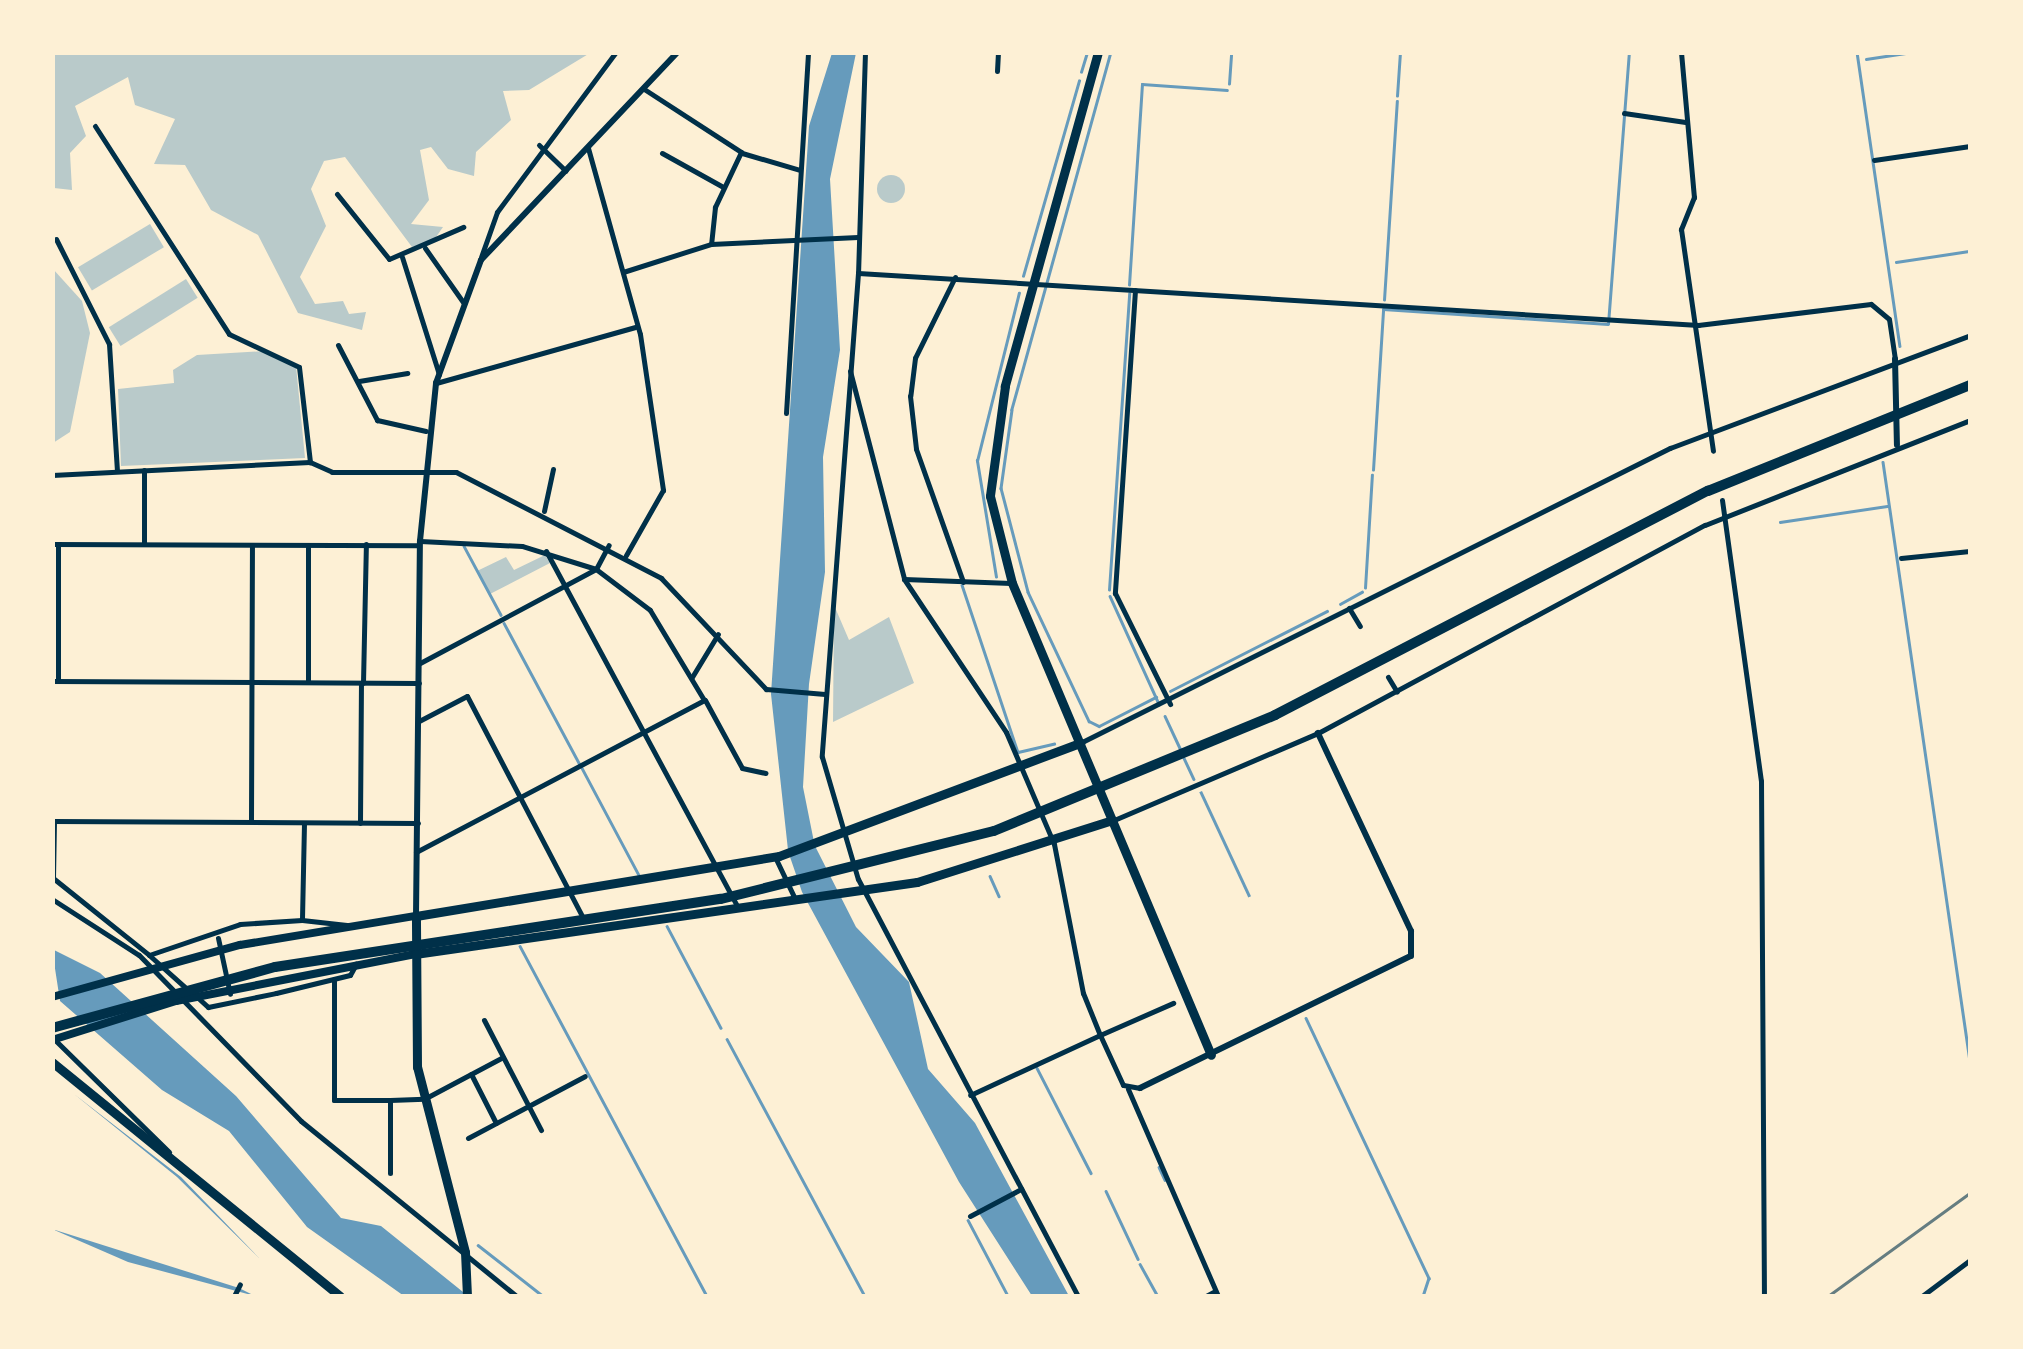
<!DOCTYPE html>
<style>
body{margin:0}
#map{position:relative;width:2023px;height:1349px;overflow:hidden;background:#fdf0d5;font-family:"PT Sans Narrow",sans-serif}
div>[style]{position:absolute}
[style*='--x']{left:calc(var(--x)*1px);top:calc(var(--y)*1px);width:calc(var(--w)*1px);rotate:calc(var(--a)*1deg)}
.green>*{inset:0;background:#b9caca;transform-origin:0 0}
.round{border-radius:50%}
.water>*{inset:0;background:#669bbc;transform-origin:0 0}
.stream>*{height:2.5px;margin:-1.25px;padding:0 1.25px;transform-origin:1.25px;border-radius:1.25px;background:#669bbc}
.minor>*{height:5px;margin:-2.5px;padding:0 2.5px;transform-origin:2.5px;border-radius:2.5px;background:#003049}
.tertiary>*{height:6px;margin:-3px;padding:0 3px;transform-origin:3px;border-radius:3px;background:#003049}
.secondary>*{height:8px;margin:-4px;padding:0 4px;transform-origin:4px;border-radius:4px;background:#003049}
.primary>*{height:9px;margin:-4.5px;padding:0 4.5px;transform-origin:4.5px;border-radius:4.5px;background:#003049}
.motorway>*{height:10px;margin:-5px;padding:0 5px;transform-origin:5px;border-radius:5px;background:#003049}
.rail>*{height:2.5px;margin:-1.25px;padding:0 1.25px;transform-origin:1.25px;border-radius:1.25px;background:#657d81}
span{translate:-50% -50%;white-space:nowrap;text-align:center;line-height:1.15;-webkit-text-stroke:8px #fdf0d5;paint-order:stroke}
.frame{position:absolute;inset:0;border:55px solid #fdf0d5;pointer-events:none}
</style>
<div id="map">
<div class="green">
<i style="clip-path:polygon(52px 53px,590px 53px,529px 90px,503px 91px,511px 120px,476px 152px,474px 176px,448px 169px,431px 147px,420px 150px,429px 200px,411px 224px,443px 227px,434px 240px,412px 247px,345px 157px,324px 161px,311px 189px,326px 226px,300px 277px,315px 304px,343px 301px,349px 314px,366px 312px,362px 330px,298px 313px,258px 235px,211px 210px,185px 165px,154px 164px,175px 119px,135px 105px,128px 77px,75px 106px,86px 136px,70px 153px,72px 190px,54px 188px)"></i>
<i class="round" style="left:877px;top:175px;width:28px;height:28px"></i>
<i style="left:150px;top:224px;width:27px;height:84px;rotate:59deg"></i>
<i style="clip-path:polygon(53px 269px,82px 301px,90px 333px,70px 432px,53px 443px)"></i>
<i style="left:186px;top:279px;width:22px;height:91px;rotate:58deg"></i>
<i style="clip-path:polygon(265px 351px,296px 366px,305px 458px,121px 466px,118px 389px,174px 383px,173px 370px,197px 355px)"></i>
<i style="clip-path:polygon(545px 555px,550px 563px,490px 594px,477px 571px,506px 557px,514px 570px)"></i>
<i style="clip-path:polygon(834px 605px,849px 640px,889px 617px,914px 683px,833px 722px)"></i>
</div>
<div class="water">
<i style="clip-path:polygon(832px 53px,856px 53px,830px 179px,840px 350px,823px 457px,825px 572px,809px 684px,803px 787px,814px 842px,788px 850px,771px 694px,809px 126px)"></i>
<i style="left:1202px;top:791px;width:116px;height:3px;rotate:65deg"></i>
<i style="clip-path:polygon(815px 846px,856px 927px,909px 982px,928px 1069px,975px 1123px,1069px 1296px,1032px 1296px,959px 1182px,802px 892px,789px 854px)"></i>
<i style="clip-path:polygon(52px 949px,100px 973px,236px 1096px,341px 1218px,381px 1226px,468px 1296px,404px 1296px,307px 1227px,229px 1131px,162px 1090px,60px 1001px)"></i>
<i style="clip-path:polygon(74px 1094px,181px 1177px,260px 1259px,177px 1177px)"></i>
<i style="clip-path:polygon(52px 1229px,239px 1288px,255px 1296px,128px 1262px)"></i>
</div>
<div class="stream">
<i style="--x:1111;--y:52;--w:371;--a:105.5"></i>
<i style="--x:1012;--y:410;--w:79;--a:98"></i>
<i style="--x:1001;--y:488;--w:107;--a:75.4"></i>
<i style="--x:1028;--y:592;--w:143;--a:64.7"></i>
<i style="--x:1089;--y:721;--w:11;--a:27"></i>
<i style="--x:1099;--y:726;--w:64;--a:-27"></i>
<i style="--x:1857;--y:52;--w:297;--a:81.7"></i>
<i style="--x:1866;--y:59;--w:48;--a:-8.5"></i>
<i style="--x:1081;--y:72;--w:21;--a:-73"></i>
<i style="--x:1229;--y:84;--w:32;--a:-86"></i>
<i style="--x:1397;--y:96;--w:44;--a:-86.1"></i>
<i style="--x:1896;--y:262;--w:75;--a:-8.5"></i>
<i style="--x:1023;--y:276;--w:203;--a:-74"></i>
<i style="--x:1129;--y:285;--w:201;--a:-86.3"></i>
<i style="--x:1142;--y:84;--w:85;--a:4"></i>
<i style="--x:1384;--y:300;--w:199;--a:-86.3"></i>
<i style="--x:1383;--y:309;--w:225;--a:3.8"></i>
<i style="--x:1608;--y:324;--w:273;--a:-85.6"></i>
<i style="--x:1883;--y:462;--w:605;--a:81.74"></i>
<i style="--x:1373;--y:470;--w:160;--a:-86.4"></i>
<i style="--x:1780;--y:522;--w:108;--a:-8.5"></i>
<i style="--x:464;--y:546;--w:78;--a:61.8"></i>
<i style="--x:996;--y:577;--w:118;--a:-99.3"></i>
<i style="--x:977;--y:461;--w:173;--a:-76"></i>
<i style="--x:962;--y:585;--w:176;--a:71.5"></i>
<i style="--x:1018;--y:752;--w:37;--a:-13"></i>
<i style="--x:1365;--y:588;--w:113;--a:-86.5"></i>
<i style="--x:1109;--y:590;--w:297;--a:-86.1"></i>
<i style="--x:1110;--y:596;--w:119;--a:65.6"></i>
<i style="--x:1340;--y:604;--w:25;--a:-29"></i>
<i style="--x:504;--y:623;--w:159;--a:61.8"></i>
<i style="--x:1170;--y:691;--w:176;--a:-27"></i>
<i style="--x:1165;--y:716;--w:38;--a:65"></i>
<i style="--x:1184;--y:758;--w:23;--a:65"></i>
<i style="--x:582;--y:768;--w:121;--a:62"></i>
<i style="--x:990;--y:876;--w:22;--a:66"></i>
<i style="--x:667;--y:926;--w:115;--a:62.1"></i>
<i style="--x:520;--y:946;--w:397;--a:61.9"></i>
<i style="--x:1306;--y:1018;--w:288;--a:64.7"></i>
<i style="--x:1429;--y:1278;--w:19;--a:108"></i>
<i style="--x:727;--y:1039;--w:292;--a:61.8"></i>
<i style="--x:1037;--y:1068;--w:118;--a:62.8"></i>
<i style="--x:1159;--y:1167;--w:14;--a:65"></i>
<i style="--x:1106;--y:1191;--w:75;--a:64.8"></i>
<i style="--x:968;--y:1220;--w:86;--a:62.2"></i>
<i style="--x:478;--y:1245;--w:83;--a:38.1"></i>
<i style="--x:1140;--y:1264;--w:37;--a:61"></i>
</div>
<div class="minor">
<i style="--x:865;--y:52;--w:221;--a:91.8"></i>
<i style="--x:858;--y:273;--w:485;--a:94.3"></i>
<i style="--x:822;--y:757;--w:127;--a:73.6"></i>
<i style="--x:858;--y:879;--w:471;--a:62.2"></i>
<i style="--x:1681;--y:52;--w:146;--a:84.9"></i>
<i style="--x:1694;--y:197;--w:35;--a:112"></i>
<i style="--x:1681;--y:229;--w:224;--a:81.8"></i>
<i style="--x:997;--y:71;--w:19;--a:-87"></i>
<i style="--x:644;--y:89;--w:116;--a:33"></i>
<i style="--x:741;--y:152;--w:61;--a:115.3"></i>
<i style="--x:715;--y:207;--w:37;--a:96"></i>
<i style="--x:711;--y:244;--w:147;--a:-2.7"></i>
<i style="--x:1624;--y:113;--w:62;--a:8.4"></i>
<i style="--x:95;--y:126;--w:247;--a:57.2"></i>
<i style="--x:229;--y:334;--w:77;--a:25.2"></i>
<i style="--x:299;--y:367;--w:96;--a:83.4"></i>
<i style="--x:539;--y:145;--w:37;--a:44"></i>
<i style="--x:588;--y:148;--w:193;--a:74.4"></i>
<i style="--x:640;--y:334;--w:158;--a:81.6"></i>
<i style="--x:663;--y:490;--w:75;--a:119.6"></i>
<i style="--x:662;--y:153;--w:70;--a:29.1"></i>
<i style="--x:742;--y:153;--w:60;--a:16.3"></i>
<i style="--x:1874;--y:160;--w:97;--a:-8.3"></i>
<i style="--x:337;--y:194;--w:83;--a:51.3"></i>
<i style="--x:389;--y:259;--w:81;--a:-23.4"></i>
<i style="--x:56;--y:239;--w:118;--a:63.2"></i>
<i style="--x:109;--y:344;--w:127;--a:86.4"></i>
<i style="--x:425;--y:248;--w:66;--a:54.9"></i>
<i style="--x:402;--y:257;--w:123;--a:72.5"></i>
<i style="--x:481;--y:257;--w:48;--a:-70.4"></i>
<i style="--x:497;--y:212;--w:199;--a:-53.4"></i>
<i style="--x:623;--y:272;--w:92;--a:-17.7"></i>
<i style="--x:858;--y:273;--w:842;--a:3.54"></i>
<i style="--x:1698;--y:325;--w:174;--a:-6.9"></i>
<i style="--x:1871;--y:304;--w:23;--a:40"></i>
<i style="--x:1889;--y:319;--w:40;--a:81.5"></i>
<i style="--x:955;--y:277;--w:90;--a:116.3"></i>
<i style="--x:915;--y:358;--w:38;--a:97"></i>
<i style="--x:910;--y:396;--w:53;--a:83.5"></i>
<i style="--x:916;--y:449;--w:141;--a:70.5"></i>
<i style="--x:1135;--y:290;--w:304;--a:93.8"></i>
<i style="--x:1115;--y:593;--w:124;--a:63.6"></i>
<i style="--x:338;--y:345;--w:85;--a:62.5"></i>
<i style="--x:377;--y:420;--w:50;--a:12.7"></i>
<i style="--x:850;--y:371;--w:215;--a:75.4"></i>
<i style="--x:904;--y:579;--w:184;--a:56.3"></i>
<i style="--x:1006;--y:732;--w:122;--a:66.8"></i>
<i style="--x:1054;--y:844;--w:152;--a:79"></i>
<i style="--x:1083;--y:993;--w:45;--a:68"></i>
<i style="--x:1100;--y:1035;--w:143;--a:155.2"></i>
<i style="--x:359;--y:381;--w:49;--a:-9.5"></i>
<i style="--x:436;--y:383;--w:207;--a:-15.7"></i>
<i style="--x:786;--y:413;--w:362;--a:-86.5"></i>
<i style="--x:144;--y:470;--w:74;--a:90"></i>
<i style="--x:52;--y:475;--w:258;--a:-2.9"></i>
<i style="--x:310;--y:462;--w:24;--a:24"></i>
<i style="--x:332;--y:472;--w:124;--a:0"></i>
<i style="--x:456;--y:472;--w:231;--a:27.3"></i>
<i style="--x:661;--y:578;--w:153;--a:46.6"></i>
<i style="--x:766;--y:689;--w:59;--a:4.8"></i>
<i style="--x:1722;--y:500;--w:284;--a:82.1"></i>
<i style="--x:1761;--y:781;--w:515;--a:89.67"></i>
<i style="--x:544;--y:511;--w:43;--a:-77.9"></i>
<i style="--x:52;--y:544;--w:367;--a:0.2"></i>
<i style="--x:308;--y:545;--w:137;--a:90"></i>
<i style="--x:546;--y:551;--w:405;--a:61.7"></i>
<i style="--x:1901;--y:558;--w:69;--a:-5.8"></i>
<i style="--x:904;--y:579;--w:107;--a:2.1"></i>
<i style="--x:1349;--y:608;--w:21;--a:59"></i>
<i style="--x:420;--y:663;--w:200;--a:-28.1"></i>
<i style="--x:596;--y:569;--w:27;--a:-62"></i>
<i style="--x:692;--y:677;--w:50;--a:-58.8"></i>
<i style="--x:1388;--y:677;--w:17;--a:59"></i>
<i style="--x:52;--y:681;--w:367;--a:0.3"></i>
<i style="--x:58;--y:681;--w:137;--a:-90"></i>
<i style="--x:363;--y:683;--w:139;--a:-88.8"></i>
<i style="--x:705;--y:700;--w:77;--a:61.4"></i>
<i style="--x:742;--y:768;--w:24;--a:12"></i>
<i style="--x:419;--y:721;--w:54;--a:-27.5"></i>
<i style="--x:467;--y:696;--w:253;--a:62.4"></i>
<i style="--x:1080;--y:743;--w:660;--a:-26.57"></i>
<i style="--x:1670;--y:448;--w:321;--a:-20.6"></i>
<i style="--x:1114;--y:820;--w:222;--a:-23.1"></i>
<i style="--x:1318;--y:733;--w:439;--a:-28.3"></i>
<i style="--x:1705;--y:525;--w:285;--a:-21.6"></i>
<i style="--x:52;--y:821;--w:366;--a:0.3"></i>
<i style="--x:54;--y:821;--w:57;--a:91"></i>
<i style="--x:53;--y:878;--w:123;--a:38.7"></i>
<i style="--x:149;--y:955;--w:96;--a:-18.8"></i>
<i style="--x:240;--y:924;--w:62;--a:-3.7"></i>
<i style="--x:251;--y:821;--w:275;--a:-89.8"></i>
<i style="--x:304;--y:823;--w:97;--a:91.2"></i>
<i style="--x:302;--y:920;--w:54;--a:6.3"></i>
<i style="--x:360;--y:823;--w:140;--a:-89.6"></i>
<i style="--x:416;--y:852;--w:326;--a:-27.8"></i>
<i style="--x:704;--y:700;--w:105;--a:-121"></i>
<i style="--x:650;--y:610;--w:68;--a:-142.8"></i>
<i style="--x:596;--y:569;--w:77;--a:-162.7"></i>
<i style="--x:522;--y:546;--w:102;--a:-177.2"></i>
<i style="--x:775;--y:857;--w:47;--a:64.5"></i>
<i style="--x:52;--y:899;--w:103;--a:32.8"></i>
<i style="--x:139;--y:955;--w:232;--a:45.7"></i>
<i style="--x:301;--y:1121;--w:277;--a:39.1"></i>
<i style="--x:218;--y:938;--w:57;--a:77.9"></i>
<i style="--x:149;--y:955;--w:52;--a:41.9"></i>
<i style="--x:334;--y:981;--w:119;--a:90"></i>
<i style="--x:334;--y:1100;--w:56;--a:0"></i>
<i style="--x:390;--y:1100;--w:73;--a:90"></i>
<i style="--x:197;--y:997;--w:15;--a:42"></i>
<i style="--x:208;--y:1007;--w:69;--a:-11.6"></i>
<i style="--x:276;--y:993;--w:76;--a:-13.7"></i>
<i style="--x:350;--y:975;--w:13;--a:-61"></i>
<i style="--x:484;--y:1020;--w:124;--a:62.6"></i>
<i style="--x:55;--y:1040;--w:160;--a:44.5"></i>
<i style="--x:471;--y:1074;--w:55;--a:63"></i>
<i style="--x:1140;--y:1088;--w:17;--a:-170"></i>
<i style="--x:1123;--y:1085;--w:55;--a:-114.7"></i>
<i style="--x:1100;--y:1035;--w:80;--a:-23.7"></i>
<i style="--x:1128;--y:1089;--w:226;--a:66.5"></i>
<i style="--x:390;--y:1100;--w:34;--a:-2"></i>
<i style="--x:424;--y:1099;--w:89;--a:-28"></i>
<i style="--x:468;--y:1138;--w:132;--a:-27.9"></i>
<i style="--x:970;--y:1216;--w:58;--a:-27.9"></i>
<i style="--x:234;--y:1296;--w:13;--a:-63"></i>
<i style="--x:1206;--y:1296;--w:10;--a:-29"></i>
<i style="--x:1922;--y:1296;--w:60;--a:-36.9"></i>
</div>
<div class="tertiary">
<i style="--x:1895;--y:359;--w:86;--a:88.7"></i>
<i style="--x:416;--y:916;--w:375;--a:-89.4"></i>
<i style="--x:420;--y:541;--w:159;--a:-84.2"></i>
<i style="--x:436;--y:383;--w:131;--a:-69.9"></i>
<i style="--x:481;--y:260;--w:286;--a:-46.6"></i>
<i style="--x:1140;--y:1088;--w:301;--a:-26"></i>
<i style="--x:1411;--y:956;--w:25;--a:-90"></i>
<i style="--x:1411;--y:931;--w:219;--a:-115.2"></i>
</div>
<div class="secondary">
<i style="--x:52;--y:997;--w:195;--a:-15.5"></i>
<i style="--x:240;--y:945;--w:178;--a:-9.4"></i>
<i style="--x:52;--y:1040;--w:130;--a:-17.5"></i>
<i style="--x:176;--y:1001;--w:244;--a:-11.1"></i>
</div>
<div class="primary">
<i style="--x:1098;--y:52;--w:347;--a:105.6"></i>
<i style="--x:1005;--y:386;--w:111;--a:97.8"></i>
<i style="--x:990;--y:496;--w:90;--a:75.8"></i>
<i style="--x:1012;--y:583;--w:512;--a:67.14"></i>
<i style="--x:415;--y:954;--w:507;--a:-8.16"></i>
<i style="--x:917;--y:882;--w:205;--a:-17.6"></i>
<i style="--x:52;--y:1062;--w:371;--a:39.1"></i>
<i style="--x:467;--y:1296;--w:44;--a:-92.6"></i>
<i style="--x:465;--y:1252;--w:191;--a:-104.5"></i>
<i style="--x:417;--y:1067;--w:151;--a:-90.4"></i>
<i style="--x:416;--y:916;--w:368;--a:-9.4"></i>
<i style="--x:779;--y:856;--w:322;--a:-20.6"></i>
</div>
<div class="motorway">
<i style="--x:52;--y:1028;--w:231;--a:-15.3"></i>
<i style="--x:275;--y:967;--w:451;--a:-8.7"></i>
<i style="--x:721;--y:899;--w:281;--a:-14"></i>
<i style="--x:994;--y:831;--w:304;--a:-22.4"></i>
<i style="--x:1275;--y:715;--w:488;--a:-27.4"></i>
<i style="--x:1708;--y:491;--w:283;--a:-22"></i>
</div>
<div class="rail">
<i style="--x:1828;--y:1296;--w:175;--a:-36"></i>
</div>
<div class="frame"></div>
</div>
